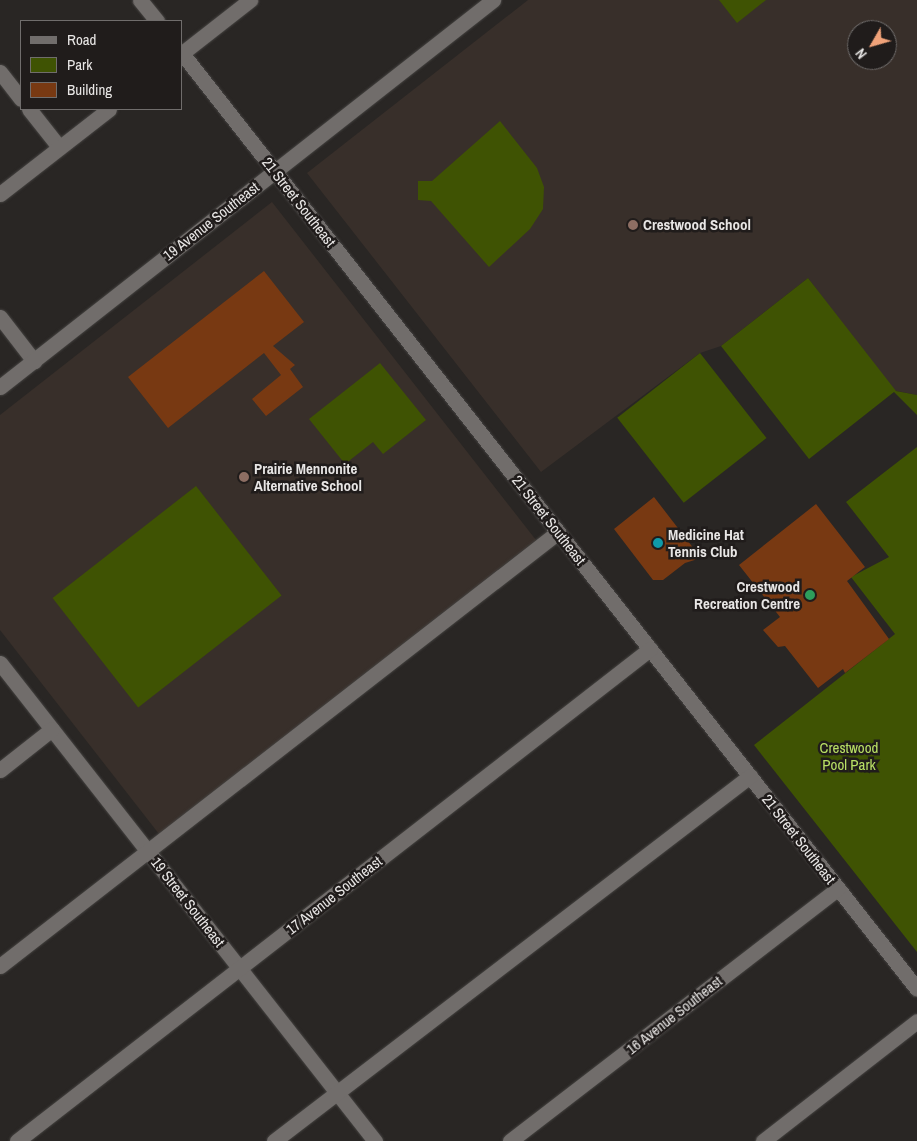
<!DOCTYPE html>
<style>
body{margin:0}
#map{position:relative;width:917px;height:1141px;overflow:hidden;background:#292624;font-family:"Archivo Narrow",sans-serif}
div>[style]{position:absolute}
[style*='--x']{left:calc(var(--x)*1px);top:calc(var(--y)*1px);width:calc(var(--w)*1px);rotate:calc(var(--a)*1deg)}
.built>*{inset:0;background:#382f2a}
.green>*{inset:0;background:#3f5303;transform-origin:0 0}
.building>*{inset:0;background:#783912}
.roads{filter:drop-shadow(0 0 1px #454341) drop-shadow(0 0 1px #454341)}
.minor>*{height:15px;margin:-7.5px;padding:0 7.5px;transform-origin:7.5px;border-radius:7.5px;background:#716d6b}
.dots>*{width:14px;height:14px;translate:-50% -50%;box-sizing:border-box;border:2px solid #201c1b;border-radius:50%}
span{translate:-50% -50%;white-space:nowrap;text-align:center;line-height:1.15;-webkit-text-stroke:5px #201c1b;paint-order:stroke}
.street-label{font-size:15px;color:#e8e6e5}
.poi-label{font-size:15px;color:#e8e6e5;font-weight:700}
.left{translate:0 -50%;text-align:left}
.right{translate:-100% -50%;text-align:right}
.park-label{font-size:15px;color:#b9e065}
.legend{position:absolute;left:20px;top:20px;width:162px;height:90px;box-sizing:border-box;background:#201c1b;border:1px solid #706d6c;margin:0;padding:6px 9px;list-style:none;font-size:15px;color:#e8e6e5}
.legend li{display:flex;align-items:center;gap:10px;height:25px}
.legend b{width:25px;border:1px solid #706d6c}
.north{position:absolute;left:847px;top:20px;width:50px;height:50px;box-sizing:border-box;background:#201c1b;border:1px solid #706d6c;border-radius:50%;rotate:232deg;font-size:14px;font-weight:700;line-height:20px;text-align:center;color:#e8e6e5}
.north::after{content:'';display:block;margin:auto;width:18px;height:22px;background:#f0a279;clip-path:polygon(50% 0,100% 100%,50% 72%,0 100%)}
</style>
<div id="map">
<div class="built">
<i style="clip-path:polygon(evenodd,528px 0,917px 0,917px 395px,892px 390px,808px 278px,721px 346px,700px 353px,541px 472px,307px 173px,528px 0,857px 30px,887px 30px,887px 60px,857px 60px,857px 30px)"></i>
<i style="clip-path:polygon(272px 202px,536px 540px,159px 834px,0 630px,0 415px)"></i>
</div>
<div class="green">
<i style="clip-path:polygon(719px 0,766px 0,737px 23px)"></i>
<i style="clip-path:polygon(500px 121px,537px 168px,544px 187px,543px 209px,530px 229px,489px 267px,431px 201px,418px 200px,418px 181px,432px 181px)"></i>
<i style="clip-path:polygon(808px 278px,896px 391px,917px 395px,917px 415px,894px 392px,809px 459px,721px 346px)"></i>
<i style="left:700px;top:353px;width:108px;height:105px;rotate:52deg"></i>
<i style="clip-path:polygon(380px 363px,426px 420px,383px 454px,373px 442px,345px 464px,309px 419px)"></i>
<i style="clip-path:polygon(917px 447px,917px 952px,754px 745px,895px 634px,851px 577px,889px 557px,846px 502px)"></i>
<i style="left:196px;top:486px;width:139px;height:182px;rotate:52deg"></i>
</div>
<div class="building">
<i style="clip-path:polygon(264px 271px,304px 322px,273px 346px,295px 365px,290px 369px,303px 387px,266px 416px,252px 399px,281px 375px,264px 353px,168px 428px,128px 377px)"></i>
<i style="clip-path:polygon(654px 497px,701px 558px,685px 563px,663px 580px,653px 580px,614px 529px)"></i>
<i style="clip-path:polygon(816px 504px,865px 567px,847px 581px,889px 639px,845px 673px,843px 669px,818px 688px,785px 646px,778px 647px,763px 630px,780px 617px,739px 565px)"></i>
</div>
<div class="roads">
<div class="minor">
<i style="--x:140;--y:0;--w:27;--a:51"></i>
<i style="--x:181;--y:52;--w:1191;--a:51.85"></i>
<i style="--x:181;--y:54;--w:88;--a:-38"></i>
<i style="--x:0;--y:72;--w:34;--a:52"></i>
<i style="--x:29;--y:109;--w:48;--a:51.7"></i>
<i style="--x:0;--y:194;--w:138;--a:-37.9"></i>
<i style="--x:0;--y:317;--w:56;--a:52.3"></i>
<i style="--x:0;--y:387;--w:627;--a:-38.13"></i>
<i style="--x:0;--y:663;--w:608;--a:51.89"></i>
<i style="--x:0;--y:770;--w:66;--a:-38.3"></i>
<i style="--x:0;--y:966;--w:707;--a:-37.87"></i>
<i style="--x:17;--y:1141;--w:802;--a:-37.86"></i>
<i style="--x:274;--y:1141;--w:600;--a:-37.48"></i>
<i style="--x:510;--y:1141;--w:414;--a:-37.6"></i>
<i style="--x:763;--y:1141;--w:195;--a:-37.9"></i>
</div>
</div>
<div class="dots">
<i style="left:633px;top:225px;background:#8d6e63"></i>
<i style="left:244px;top:477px;background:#8d6e63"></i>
<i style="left:658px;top:543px;background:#0f9aa8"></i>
<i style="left:810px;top:595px;background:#2e9e5b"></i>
</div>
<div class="street-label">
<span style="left:299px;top:202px;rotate:52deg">21 Street Southeast</span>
<span style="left:211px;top:221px;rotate:-38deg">19 Avenue Southeast</span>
<span style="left:549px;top:520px;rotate:52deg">21 Street Southeast</span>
<span style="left:799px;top:839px;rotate:52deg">21 Street Southeast</span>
<span style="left:334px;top:895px;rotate:-38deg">17 Avenue Southeast</span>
<span style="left:188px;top:902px;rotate:52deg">19 Street Southeast</span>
<span style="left:674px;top:1015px;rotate:-38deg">16 Avenue Southeast</span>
</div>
<div class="poi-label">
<span class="left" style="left:643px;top:225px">Crestwood School</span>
<span class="left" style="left:254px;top:477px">Prairie Mennonite<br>Alternative School</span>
<span class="left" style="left:668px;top:543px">Medicine Hat<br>Tennis Club</span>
<span class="right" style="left:800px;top:595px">Crestwood<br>Recreation Centre</span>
</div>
<div class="park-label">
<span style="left:849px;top:756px">Crestwood<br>Pool Park</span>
</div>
<ul class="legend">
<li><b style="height:6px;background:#716d6b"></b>Road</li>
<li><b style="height:14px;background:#3f5303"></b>Park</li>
<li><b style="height:14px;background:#783912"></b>Building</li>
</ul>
<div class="north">N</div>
</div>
